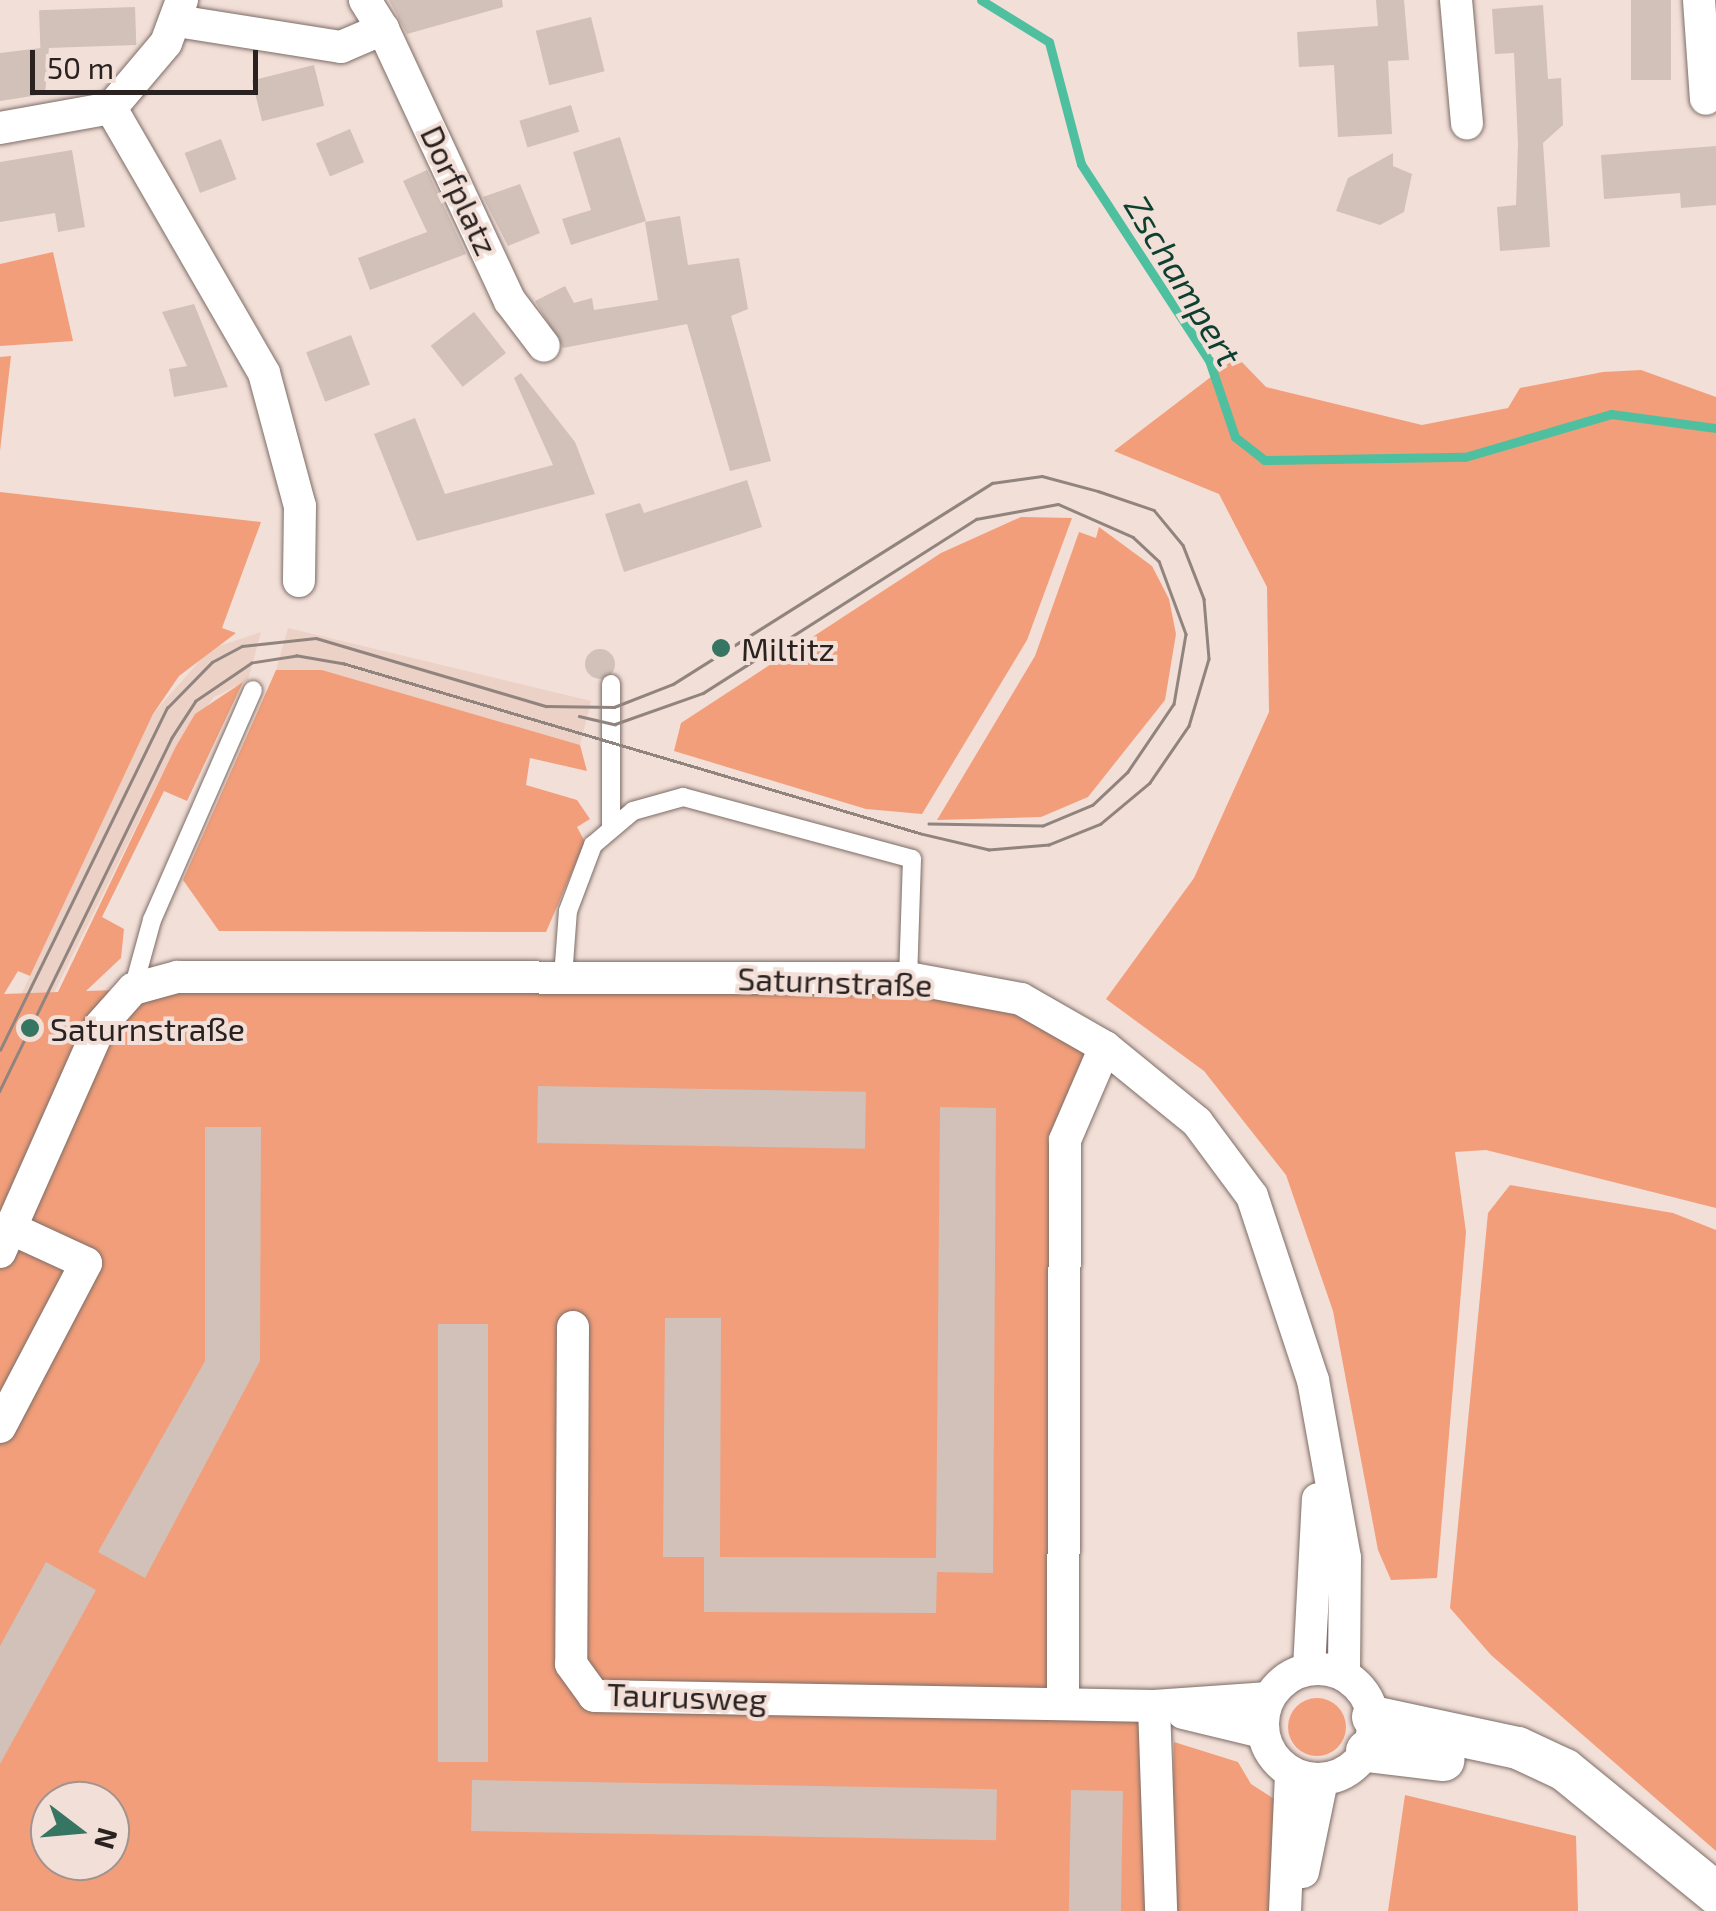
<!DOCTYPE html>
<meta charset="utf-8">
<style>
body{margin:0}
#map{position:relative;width:1716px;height:1911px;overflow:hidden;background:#f2dfd8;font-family:"Exo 2",sans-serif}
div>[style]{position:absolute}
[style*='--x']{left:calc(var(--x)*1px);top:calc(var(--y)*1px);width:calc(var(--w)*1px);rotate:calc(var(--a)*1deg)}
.built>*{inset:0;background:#ebd1c6}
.green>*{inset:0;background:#f29e7a}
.round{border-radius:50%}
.stream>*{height:9px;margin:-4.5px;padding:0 4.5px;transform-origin:4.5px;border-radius:4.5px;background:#4fc09f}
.building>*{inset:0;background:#d2c1b9;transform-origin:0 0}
.roads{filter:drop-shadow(0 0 2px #7d6d66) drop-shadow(0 0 2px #7d6d66)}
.service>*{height:18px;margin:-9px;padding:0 9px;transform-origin:9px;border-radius:9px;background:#fff}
.minor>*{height:32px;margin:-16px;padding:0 16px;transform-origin:16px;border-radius:16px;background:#fff}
.minor>.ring{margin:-16px;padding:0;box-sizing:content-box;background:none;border:32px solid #fff;border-radius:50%}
.tertiary>*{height:42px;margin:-21px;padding:0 21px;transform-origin:21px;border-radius:21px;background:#fff}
.tram>*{height:2.5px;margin:-1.25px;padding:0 1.25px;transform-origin:1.25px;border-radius:1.25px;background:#91847f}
.dots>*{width:28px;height:28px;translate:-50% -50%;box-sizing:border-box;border:5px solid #f2dfd8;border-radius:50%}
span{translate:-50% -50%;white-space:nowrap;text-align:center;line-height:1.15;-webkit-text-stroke:8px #f2dfd8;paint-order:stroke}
.street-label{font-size:32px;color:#292220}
.poi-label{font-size:32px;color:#292220}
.left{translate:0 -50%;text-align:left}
.water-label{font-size:35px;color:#0e4032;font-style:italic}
.north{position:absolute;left:30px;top:1781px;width:100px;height:100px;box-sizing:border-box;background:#f2dfd8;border:2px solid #a2938e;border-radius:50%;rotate:106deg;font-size:28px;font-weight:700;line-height:40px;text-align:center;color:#292220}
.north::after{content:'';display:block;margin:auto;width:35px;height:45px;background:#367561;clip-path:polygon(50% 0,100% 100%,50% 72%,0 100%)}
.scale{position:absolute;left:30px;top:50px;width:228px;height:45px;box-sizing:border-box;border:5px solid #292220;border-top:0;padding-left:12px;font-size:30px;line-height:35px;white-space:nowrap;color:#292220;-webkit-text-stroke:8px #f2dfd8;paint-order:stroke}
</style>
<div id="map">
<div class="built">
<i style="clip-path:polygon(288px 628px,591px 701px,580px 745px,322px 670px,276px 670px)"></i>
<i style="clip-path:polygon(261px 632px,248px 680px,214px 697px,175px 748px,44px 1013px,22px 993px,153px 714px,210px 649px)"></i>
</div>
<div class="green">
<i style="clip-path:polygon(53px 252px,73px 341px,0 346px,0 264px)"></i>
<i style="clip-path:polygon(11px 356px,0 451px,0 357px)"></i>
<i style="clip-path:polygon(1237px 357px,1266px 387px,1422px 425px,1508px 408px,1520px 388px,1603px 372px,1641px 370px,1716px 397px,1716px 1208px,1486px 1150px,1455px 1152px,1466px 1232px,1437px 1578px,1391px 1580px,1378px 1550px,1333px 1311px,1286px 1175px,1204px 1071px,1106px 999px,1194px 878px,1269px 712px,1267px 587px,1219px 494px,1114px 451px)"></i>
<i style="clip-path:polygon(evenodd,0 492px,261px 522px,222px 628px,236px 633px,179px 676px,153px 714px,30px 976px,18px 971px,4px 994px,58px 992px,175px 748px,195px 714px,243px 682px,187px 801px,164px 791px,102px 917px,124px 929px,121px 958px,86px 991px,524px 977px,1021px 999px,1105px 1047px,1065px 1140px,1063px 1702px,1154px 1706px,1160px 1911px,0 1911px,0 492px,50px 1801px,110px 1801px,110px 1861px,50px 1861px,50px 1801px)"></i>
<i style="clip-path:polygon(1021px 517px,1072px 518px,1027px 640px,922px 814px,866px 809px,674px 751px,681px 723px,941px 553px)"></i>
<i style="clip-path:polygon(1099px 527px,1152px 566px,1169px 599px,1176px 634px,1165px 700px,1088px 797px,1041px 817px,937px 820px,1035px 656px,1079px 532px,1096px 538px)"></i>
<i style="clip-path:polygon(276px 670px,322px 670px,580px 745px,587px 771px,530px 758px,526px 785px,577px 800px,590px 819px,577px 827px,585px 842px,546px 932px,219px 931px,183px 880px)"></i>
<i style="clip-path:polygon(1510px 1185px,1673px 1213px,1716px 1230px,1716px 1851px,1491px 1655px,1450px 1608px,1488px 1213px)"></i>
<i class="round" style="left:1288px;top:1698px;width:58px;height:58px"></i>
<i style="clip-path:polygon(1174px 1742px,1238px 1762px,1251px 1784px,1282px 1804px,1277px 1911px,1170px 1911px)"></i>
<i style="clip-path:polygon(1405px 1795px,1576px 1836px,1578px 1911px,1388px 1911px)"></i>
</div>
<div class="stream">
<i style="--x:981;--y:0;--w:80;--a:31.7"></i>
<i style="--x:1049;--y:42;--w:126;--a:75.3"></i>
<i style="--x:1081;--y:164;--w:234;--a:56.9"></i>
<i style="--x:1209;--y:360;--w:81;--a:71.3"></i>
<i style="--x:1235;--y:437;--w:37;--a:38"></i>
<i style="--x:1264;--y:460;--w:201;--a:-0.9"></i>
<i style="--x:1465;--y:457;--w:152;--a:-16.4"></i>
<i style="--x:1611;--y:414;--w:106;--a:7.6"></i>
</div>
<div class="building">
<i style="clip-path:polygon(389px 0,502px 0,503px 7px,407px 34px)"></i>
<i style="clip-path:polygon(1376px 0,1404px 0,1409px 60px,1388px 61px,1392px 134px,1338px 137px,1334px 65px,1299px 67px,1297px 32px,1378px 26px)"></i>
<i style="left:1631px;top:0;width:40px;height:80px"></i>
<i style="clip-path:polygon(1543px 5px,1548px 79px,1561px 78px,1563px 125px,1543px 143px,1550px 247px,1500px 251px,1497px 207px,1516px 205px,1518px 144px,1514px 53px,1495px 54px,1492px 9px)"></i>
<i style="left:135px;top:7px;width:38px;height:96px;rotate:88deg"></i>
<i style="left:591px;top:17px;width:56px;height:57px;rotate:76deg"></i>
<i style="clip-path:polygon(49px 47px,45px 94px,0 101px,0 53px)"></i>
<i style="left:314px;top:65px;width:42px;height:64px;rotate:76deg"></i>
<i style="left:571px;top:105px;width:28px;height:54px;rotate:73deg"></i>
<i style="left:350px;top:129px;width:36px;height:37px;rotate:67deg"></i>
<i style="clip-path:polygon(620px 137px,646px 221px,571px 245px,562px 219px,591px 210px,573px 152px)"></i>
<i style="left:221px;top:139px;width:43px;height:39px;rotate:69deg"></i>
<i style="clip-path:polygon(1716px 146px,1716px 205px,1681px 208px,1680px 193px,1604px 199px,1601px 155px)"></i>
<i style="clip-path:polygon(72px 150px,85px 227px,58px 232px,55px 213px,0 222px,0 162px)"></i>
<i style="clip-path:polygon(1393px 153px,1393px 166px,1412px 174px,1404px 212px,1380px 225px,1336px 211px,1348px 178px)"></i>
<i style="clip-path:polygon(427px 170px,466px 254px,370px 290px,358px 258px,427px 232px,403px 181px)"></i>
<i style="clip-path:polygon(520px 184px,540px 233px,508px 246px,483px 197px)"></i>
<i style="clip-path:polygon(680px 216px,688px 265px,739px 258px,748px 309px,731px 316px,771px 461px,730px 471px,687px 324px,563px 348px,535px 301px,565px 286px,574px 303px,592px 298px,594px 310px,658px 300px,645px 222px)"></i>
<i style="clip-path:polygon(194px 304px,228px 387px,174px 397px,169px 369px,187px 366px,162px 312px)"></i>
<i style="left:474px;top:312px;width:52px;height:55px;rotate:52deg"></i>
<i style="left:351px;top:335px;width:53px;height:48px;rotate:69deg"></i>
<i style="clip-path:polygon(521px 373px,575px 442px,595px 494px,417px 541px,374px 434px,415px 418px,445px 494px,553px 465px,514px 378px)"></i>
<i style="clip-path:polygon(747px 480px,762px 527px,624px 572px,605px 514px,640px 503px,644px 513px)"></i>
<i class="round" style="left:585px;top:649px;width:30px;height:30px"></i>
<i style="left:538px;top:1086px;width:328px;height:57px;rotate:1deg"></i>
<i style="clip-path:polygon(940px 1107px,996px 1108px,993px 1573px,937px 1572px,936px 1613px,704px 1612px,704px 1557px,663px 1557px,665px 1318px,721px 1318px,720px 1557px,936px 1558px)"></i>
<i style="clip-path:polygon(205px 1127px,261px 1127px,260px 1361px,145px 1578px,98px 1552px,205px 1361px)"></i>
<i style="left:438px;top:1324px;width:50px;height:438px"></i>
<i style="clip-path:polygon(46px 1562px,96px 1590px,0 1764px,0 1646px)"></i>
<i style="left:472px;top:1780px;width:525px;height:51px;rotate:1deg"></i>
<i style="left:1071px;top:1790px;width:52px;height:121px;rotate:1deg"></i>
</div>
<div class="roads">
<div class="service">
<i style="--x:611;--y:684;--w:142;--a:90"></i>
<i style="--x:563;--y:977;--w:66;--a:-85.7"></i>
<i style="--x:568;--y:911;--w:71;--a:-69.3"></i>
<i style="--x:593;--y:845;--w:52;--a:-40.4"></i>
<i style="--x:633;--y:811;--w:52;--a:-15.6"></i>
<i style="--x:683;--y:797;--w:237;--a:15.1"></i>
<i style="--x:912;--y:859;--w:119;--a:91.9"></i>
<i style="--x:133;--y:989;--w:72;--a:-74.6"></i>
<i style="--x:152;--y:920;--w:251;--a:-66.3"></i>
</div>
<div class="minor">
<i style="--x:1456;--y:0;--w:124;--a:84.9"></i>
<i style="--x:1699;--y:0;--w:99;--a:86"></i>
<i style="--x:177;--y:21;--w:166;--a:9"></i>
<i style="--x:341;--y:47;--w:46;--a:-23.2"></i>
<i style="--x:383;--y:29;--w:34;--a:-122"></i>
<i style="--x:383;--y:29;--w:300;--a:65"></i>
<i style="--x:510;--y:301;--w:56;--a:52.9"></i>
<i style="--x:111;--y:108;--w:306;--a:60"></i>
<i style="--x:264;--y:373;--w:138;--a:74.9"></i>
<i style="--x:300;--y:506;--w:75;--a:90.8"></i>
<i style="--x:0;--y:128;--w:113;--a:-10.2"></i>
<i style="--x:111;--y:108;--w:85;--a:-49.8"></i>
<i style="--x:166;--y:43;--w:46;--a:-69.6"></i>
<i style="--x:0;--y:1252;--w:247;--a:-66.1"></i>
<i style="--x:100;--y:1026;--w:50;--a:-48.3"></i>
<i style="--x:133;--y:989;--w:46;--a:-15.3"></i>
<i style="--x:177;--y:977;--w:731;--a:0.08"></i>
<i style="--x:908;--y:978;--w:115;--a:10.5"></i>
<i style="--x:1021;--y:999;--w:97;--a:29.7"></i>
<i style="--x:1105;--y:1047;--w:119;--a:39.2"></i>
<i style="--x:1197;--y:1122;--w:92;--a:53.4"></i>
<i style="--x:1252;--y:1196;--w:194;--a:71.7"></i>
<i style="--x:1313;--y:1380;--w:181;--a:79.8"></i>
<i style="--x:1345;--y:1558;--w:117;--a:90.5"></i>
<i style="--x:573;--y:1327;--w:337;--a:90.3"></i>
<i style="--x:571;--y:1664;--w:39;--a:54"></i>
<i style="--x:594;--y:1696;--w:560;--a:1.02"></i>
<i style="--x:1154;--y:1706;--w:115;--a:-4"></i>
<i style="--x:0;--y:1427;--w:185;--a:-62.3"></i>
<i style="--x:86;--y:1263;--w:81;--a:-155.3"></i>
<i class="ring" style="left:1263px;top:1669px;width:78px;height:78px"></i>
<i style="--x:1309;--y:1669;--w:170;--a:-87"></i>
<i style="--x:1063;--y:1703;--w:563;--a:-89.8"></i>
<i style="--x:1065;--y:1140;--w:101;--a:-66.7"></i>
<i style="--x:1154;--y:1706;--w:205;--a:88"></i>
<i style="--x:1183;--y:1713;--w:81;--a:13.5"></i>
<i style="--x:1303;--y:1872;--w:94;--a:-78.3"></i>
<i style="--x:1285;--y:1911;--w:137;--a:-87.5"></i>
</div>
<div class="tertiary">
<i style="--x:1373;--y:1717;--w:148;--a:12.1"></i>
<i style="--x:1518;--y:1748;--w:52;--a:25.1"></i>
<i style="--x:1565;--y:1770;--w:195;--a:39.2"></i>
<i style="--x:1367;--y:1751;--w:77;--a:6.8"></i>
</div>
</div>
<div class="tram">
<i style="--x:579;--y:716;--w:37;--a:13"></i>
<i style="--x:615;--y:724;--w:93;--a:-19.4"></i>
<i style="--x:703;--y:693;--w:324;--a:-32.5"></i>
<i style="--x:976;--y:519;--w:83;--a:-10.4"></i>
<i style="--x:1058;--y:504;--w:82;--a:23.7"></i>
<i style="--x:1133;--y:537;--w:35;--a:43"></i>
<i style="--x:1159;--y:561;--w:78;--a:69.7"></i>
<i style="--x:1186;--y:634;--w:71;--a:99.7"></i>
<i style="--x:1174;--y:704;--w:82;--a:124.1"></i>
<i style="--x:1128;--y:772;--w:48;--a:136.7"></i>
<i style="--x:1093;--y:805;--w:54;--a:157.2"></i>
<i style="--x:1043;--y:826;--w:114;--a:-179"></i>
<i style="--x:0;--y:1050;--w:381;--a:-64"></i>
<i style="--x:167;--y:708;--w:64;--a:-45.6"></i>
<i style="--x:212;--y:662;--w:34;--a:-28"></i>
<i style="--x:242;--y:646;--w:74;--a:-6.2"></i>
<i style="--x:316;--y:638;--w:240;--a:16.5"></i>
<i style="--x:546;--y:706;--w:68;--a:0.8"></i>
<i style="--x:614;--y:707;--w:63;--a:-21.3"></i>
<i style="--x:673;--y:684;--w:377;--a:-32.2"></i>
<i style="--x:992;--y:483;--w:50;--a:-8"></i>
<i style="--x:1042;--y:476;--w:58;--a:15"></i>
<i style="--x:1098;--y:491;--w:59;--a:18.7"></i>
<i style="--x:1154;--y:510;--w:45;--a:50.4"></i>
<i style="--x:1183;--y:545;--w:58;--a:68.7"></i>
<i style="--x:1204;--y:599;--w:60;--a:85.2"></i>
<i style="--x:1209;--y:659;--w:70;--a:106.6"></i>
<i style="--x:1189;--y:726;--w:69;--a:124.4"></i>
<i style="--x:1150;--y:783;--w:64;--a:140.1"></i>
<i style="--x:1101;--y:824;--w:56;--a:158"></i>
<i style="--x:1049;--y:845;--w:60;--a:175.2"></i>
<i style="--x:989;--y:850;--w:70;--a:-166.8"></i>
<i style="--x:921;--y:834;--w:602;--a:-163.58"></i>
<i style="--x:344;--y:664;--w:48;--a:-170.3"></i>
<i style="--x:297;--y:656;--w:46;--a:171.2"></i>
<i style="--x:252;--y:663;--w:68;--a:145.8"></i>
<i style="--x:196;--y:701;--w:44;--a:123"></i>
<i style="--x:172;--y:738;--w:393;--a:116"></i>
</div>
<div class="dots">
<i style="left:721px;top:648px;background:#367561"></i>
<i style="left:30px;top:1028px;background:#367561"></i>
</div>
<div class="street-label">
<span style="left:460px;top:190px;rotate:65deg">Dorfplatz</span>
<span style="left:835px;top:981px;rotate:2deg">Saturnstraße</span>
<span style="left:687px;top:1696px;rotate:2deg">Taurusweg</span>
</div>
<div class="poi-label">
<span class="left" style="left:741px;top:648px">Miltitz</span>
<span class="left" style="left:50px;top:1028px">Saturnstraße</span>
</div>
<div class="water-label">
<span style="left:1184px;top:280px;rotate:59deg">Zschampert</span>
</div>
<div class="north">N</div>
<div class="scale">50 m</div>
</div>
